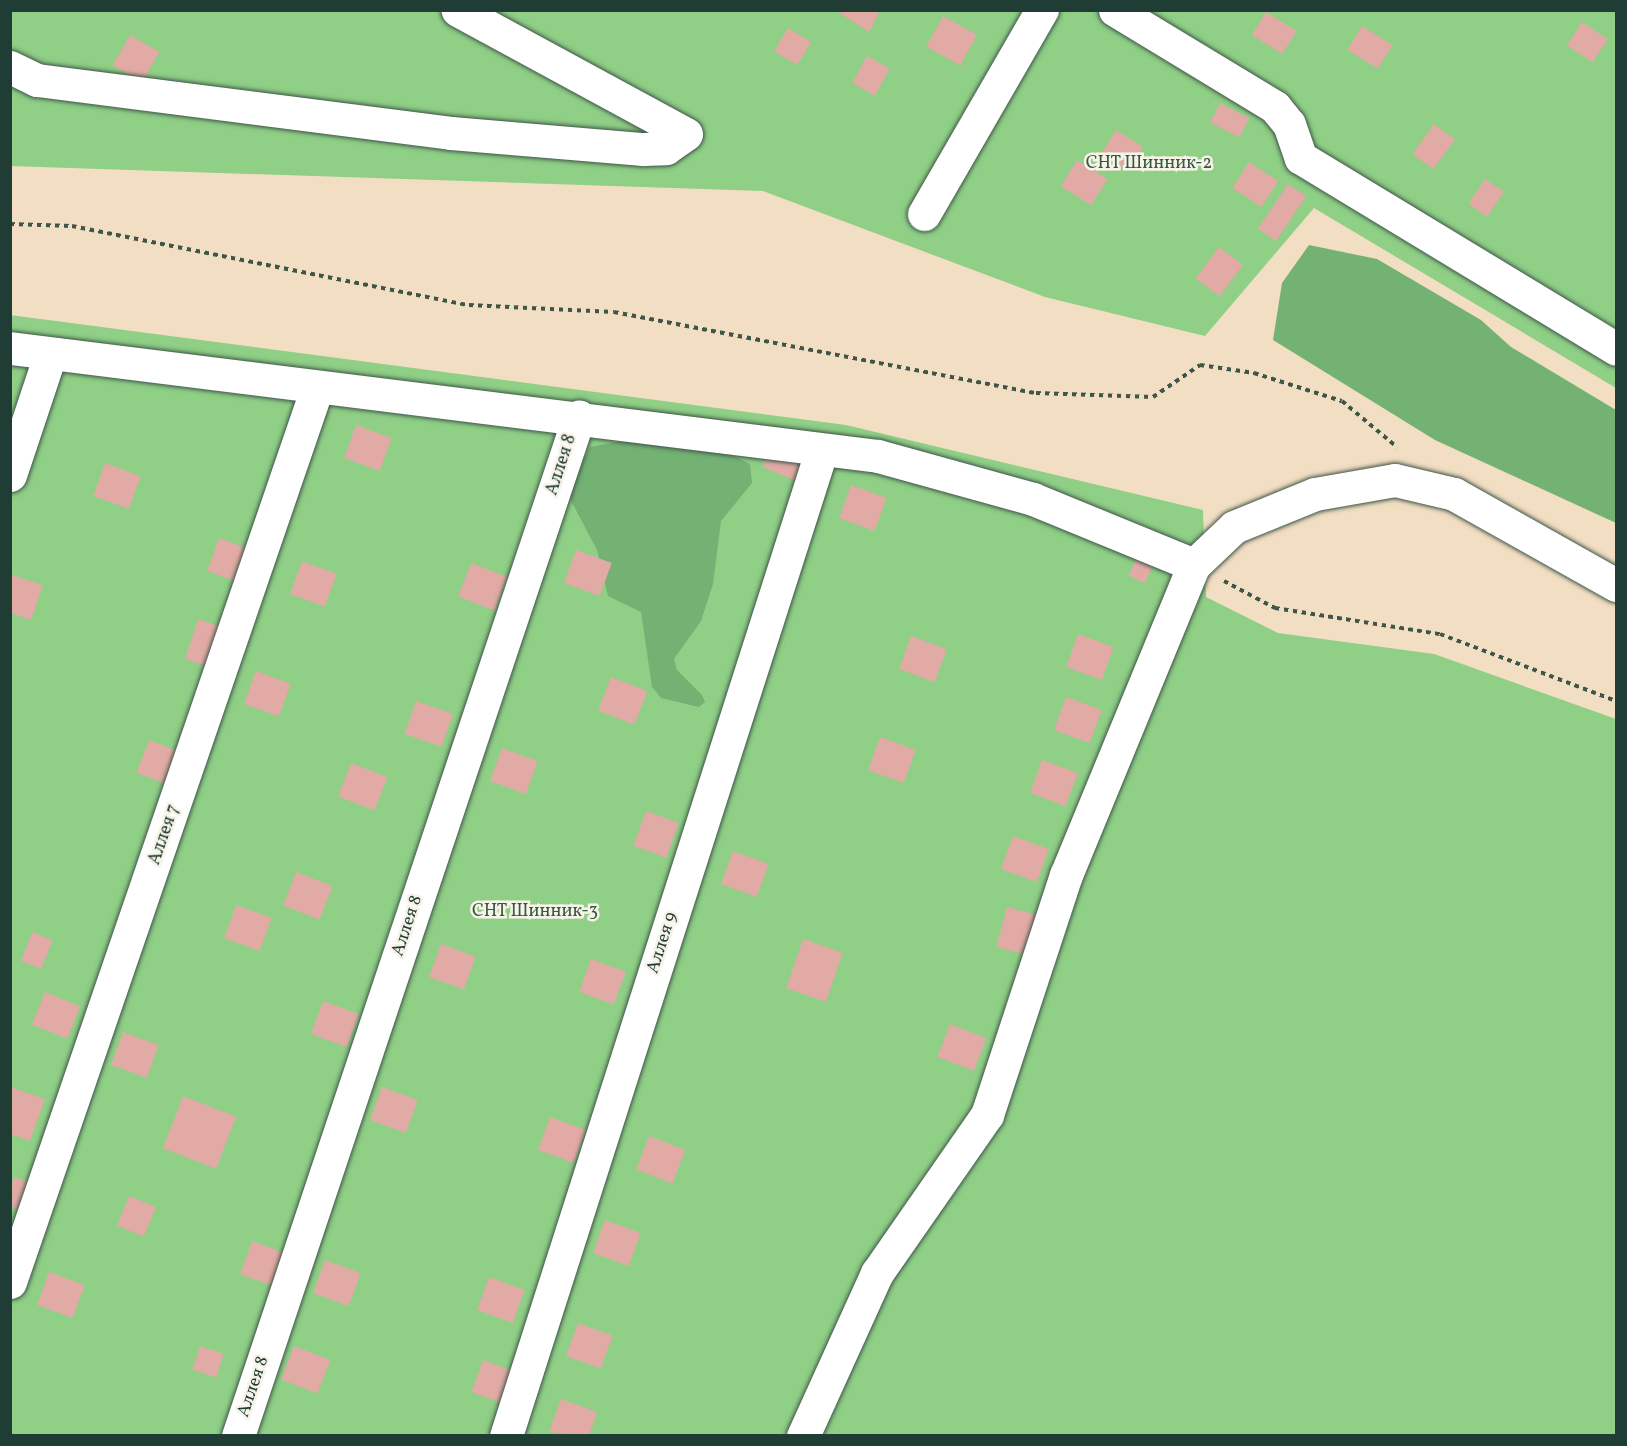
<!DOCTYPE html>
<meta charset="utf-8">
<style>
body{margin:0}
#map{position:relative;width:1627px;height:1446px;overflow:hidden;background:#f2dec2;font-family:Vollkorn,serif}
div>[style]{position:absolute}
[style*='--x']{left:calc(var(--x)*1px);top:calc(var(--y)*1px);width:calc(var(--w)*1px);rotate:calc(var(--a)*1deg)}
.green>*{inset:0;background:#8fcf86}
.forest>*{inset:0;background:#73b273}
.building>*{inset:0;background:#e2aaa5;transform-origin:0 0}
.path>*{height:4px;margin-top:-2px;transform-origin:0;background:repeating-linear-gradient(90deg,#3f5549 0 4.5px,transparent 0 9px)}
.roads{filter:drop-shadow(0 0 2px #3f5549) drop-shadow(0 0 2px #3f5549)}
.minor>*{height:33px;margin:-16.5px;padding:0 16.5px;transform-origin:16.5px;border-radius:16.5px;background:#fff}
span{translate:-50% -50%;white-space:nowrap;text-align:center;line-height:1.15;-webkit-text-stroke:5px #f7f3e8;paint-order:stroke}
.park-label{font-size:18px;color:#355a44}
.street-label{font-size:18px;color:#1f3d34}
.frame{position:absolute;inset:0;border:12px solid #1f3d34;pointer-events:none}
</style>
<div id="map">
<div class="green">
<i style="clip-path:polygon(11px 11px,1616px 11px,1616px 388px,1314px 208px,1205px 336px,1045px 297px,763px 191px,11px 166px)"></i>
<i style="clip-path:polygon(10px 315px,846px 425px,1203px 510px,1206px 597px,1278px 633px,1434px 654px,1616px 719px,1616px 1435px,11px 1435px)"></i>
</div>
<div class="forest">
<i style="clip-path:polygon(1309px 245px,1377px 259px,1481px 320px,1511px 347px,1616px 410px,1616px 523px,1435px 440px,1273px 340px,1282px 283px)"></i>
<i style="clip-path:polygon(633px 439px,732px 455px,750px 464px,752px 483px,721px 521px,713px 584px,701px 621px,674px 659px,677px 670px,702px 695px,705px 702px,699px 707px,661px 698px,652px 687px,641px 612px,608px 596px,597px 550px,567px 493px,590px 447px)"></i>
</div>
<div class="building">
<i style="clip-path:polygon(835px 10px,880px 10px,869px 32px)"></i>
<i style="left:1266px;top:12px;width:36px;height:27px;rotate:32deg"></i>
<i style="left:943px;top:16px;width:39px;height:35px;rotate:29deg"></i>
<i style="left:1582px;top:22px;width:31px;height:28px;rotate:33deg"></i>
<i style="left:1362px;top:26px;width:36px;height:28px;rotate:32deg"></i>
<i style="left:788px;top:28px;width:27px;height:27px;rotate:31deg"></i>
<i style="left:130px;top:35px;width:34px;height:35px;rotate:30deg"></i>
<i style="left:867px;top:56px;width:26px;height:31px;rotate:29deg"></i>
<i style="left:1220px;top:103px;width:33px;height:22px;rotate:27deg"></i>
<i style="left:1434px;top:124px;width:26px;height:37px;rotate:36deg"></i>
<i style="left:1116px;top:130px;width:32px;height:28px;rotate:32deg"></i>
<i style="left:1077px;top:160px;width:36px;height:31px;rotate:32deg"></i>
<i style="left:1249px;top:162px;width:35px;height:31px;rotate:33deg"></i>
<i style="left:1485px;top:179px;width:23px;height:30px;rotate:34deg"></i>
<i style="left:1288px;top:184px;width:22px;height:54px;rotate:34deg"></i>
<i style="left:1219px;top:247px;width:30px;height:39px;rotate:37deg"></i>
<i style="left:356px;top:425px;width:38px;height:35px;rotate:20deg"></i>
<i style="left:769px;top:451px;width:40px;height:17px;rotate:23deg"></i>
<i style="left:105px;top:463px;width:38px;height:35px;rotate:20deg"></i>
<i style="left:851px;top:485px;width:38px;height:35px;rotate:20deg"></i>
<i style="left:219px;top:538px;width:37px;height:35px;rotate:20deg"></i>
<i style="left:576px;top:550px;width:38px;height:35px;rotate:20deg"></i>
<i style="left:1140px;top:552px;width:18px;height:26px;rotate:27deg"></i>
<i style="left:302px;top:561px;width:37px;height:35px;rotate:20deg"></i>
<i style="left:471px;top:563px;width:39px;height:36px;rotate:21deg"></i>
<i style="clip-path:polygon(12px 575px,43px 585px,31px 620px,10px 613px)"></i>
<i style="left:198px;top:619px;width:33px;height:42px;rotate:18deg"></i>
<i style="left:1078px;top:634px;width:38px;height:35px;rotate:20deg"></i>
<i style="left:911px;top:636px;width:38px;height:35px;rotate:20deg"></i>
<i style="left:256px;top:671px;width:37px;height:35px;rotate:20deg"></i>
<i style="left:611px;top:677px;width:39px;height:36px;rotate:21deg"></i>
<i style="left:1066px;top:697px;width:38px;height:35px;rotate:20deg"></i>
<i style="left:416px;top:701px;width:39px;height:35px;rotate:19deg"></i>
<i style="left:880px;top:737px;width:38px;height:35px;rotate:20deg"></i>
<i style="left:149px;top:740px;width:39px;height:35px;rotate:21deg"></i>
<i style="left:502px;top:748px;width:38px;height:35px;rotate:20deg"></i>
<i style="left:1042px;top:760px;width:38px;height:35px;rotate:20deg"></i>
<i style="left:351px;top:763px;width:39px;height:36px;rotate:21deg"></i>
<i style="left:646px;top:811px;width:35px;height:37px;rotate:20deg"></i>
<i style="left:1013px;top:836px;width:38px;height:35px;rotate:20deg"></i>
<i style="left:733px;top:851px;width:38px;height:35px;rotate:20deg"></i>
<i style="left:296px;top:872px;width:39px;height:36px;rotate:21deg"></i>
<i style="left:236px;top:905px;width:38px;height:35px;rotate:20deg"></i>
<i style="left:1007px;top:907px;width:38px;height:41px;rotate:15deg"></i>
<i style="left:32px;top:932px;width:22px;height:31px;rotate:21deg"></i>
<i style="left:803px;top:939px;width:42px;height:52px;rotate:19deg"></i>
<i style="left:441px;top:944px;width:37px;height:35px;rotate:20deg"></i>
<i style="left:591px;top:959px;width:37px;height:35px;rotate:20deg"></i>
<i style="left:45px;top:992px;width:38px;height:35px;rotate:22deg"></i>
<i style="left:323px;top:1001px;width:38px;height:35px;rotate:20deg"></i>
<i style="left:950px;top:1024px;width:39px;height:35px;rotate:21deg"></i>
<i style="left:123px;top:1032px;width:38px;height:35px;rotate:20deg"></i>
<i style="clip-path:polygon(10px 1087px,45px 1099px,30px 1141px,10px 1134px)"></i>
<i style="left:382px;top:1087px;width:38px;height:35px;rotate:20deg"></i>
<i style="left:183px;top:1096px;width:57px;height:56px;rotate:21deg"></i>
<i style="left:550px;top:1117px;width:38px;height:35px;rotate:20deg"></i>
<i style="left:649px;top:1136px;width:39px;height:36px;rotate:21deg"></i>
<i style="clip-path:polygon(13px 1177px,33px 1183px,24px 1211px,10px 1207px)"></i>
<i style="left:129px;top:1196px;width:29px;height:32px;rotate:22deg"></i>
<i style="left:605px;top:1220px;width:38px;height:35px;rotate:20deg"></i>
<i style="left:252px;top:1241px;width:37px;height:35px;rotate:20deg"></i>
<i style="left:325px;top:1260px;width:38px;height:35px;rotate:20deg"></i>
<i style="left:49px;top:1272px;width:38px;height:35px;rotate:20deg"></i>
<i style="left:489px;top:1277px;width:38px;height:35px;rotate:20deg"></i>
<i style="left:578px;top:1323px;width:37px;height:35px;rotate:20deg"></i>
<i style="left:200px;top:1346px;width:25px;height:25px;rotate:18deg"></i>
<i style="left:294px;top:1346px;width:39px;height:36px;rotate:21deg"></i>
<i style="left:483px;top:1360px;width:38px;height:34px;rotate:20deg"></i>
<i style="clip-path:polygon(561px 1399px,597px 1412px,589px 1436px,549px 1432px)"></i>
</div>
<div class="path">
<i style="--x:10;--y:224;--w:62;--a:1.8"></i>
<i style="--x:72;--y:226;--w:405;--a:11.3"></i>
<i style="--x:469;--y:305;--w:145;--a:2.8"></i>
<i style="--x:614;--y:312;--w:430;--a:10.9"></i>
<i style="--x:1036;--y:393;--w:117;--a:2"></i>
<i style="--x:1153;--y:397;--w:57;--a:-34.2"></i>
<i style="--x:1200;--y:365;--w:55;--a:8.4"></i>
<i style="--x:1254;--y:373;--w:92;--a:17.7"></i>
<i style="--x:1342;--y:401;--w:72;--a:39.9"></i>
<i style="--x:1224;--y:581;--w:58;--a:27.9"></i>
<i style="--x:1275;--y:608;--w:167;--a:9"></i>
<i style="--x:1440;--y:634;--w:188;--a:20.8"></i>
</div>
<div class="roads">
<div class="minor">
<i style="--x:1115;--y:10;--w:187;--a:31.2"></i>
<i style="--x:1275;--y:107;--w:22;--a:51"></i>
<i style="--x:1289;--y:124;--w:36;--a:71"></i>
<i style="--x:1301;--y:158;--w:368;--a:31.2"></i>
<i style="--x:10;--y:67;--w:30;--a:26"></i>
<i style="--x:37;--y:80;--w:417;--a:7.3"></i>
<i style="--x:451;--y:133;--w:193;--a:4.8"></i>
<i style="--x:643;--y:149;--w:23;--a:-2"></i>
<i style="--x:666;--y:148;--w:24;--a:-35"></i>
<i style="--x:686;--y:134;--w:260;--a:-151.5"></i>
<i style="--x:924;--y:214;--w:236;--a:-60"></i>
<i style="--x:10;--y:348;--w:875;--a:7.09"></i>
<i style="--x:878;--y:456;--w:161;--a:15.5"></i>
<i style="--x:1033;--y:499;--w:174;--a:22.3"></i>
<i style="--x:10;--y:475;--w:126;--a:-71.6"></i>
<i style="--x:10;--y:1282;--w:945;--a:-71.05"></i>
<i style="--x:238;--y:1436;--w:1075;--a:-71.51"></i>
<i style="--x:506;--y:1436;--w:1033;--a:-72.25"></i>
<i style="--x:803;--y:1436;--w:179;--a:-65.6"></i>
<i style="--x:877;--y:1273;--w:193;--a:-55.2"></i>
<i style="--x:987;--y:1115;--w:253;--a:-71.8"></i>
<i style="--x:1066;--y:875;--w:335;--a:-67.6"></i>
<i style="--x:1194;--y:565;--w:55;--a:-43.5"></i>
<i style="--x:1234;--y:527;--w:87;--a:-22.2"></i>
<i style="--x:1315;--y:494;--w:81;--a:-9.9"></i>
<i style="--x:1395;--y:480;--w:61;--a:13.3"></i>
<i style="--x:1454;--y:494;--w:186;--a:29.3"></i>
</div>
</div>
<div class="park-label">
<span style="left:1149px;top:164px">СНТ Шинник-2</span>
<span style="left:535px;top:912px">СНТ Шинник-3</span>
</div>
<div class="street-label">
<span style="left:562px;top:465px;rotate:-72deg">Аллея 8</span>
<span style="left:165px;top:835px;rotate:-71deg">Аллея 7</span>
<span style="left:408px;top:926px;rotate:-72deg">Аллея 8</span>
<span style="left:663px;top:943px;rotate:-72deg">Аллея 9</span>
<span style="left:254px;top:1387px;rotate:-71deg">Аллея 8</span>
</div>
<div class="frame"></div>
</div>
